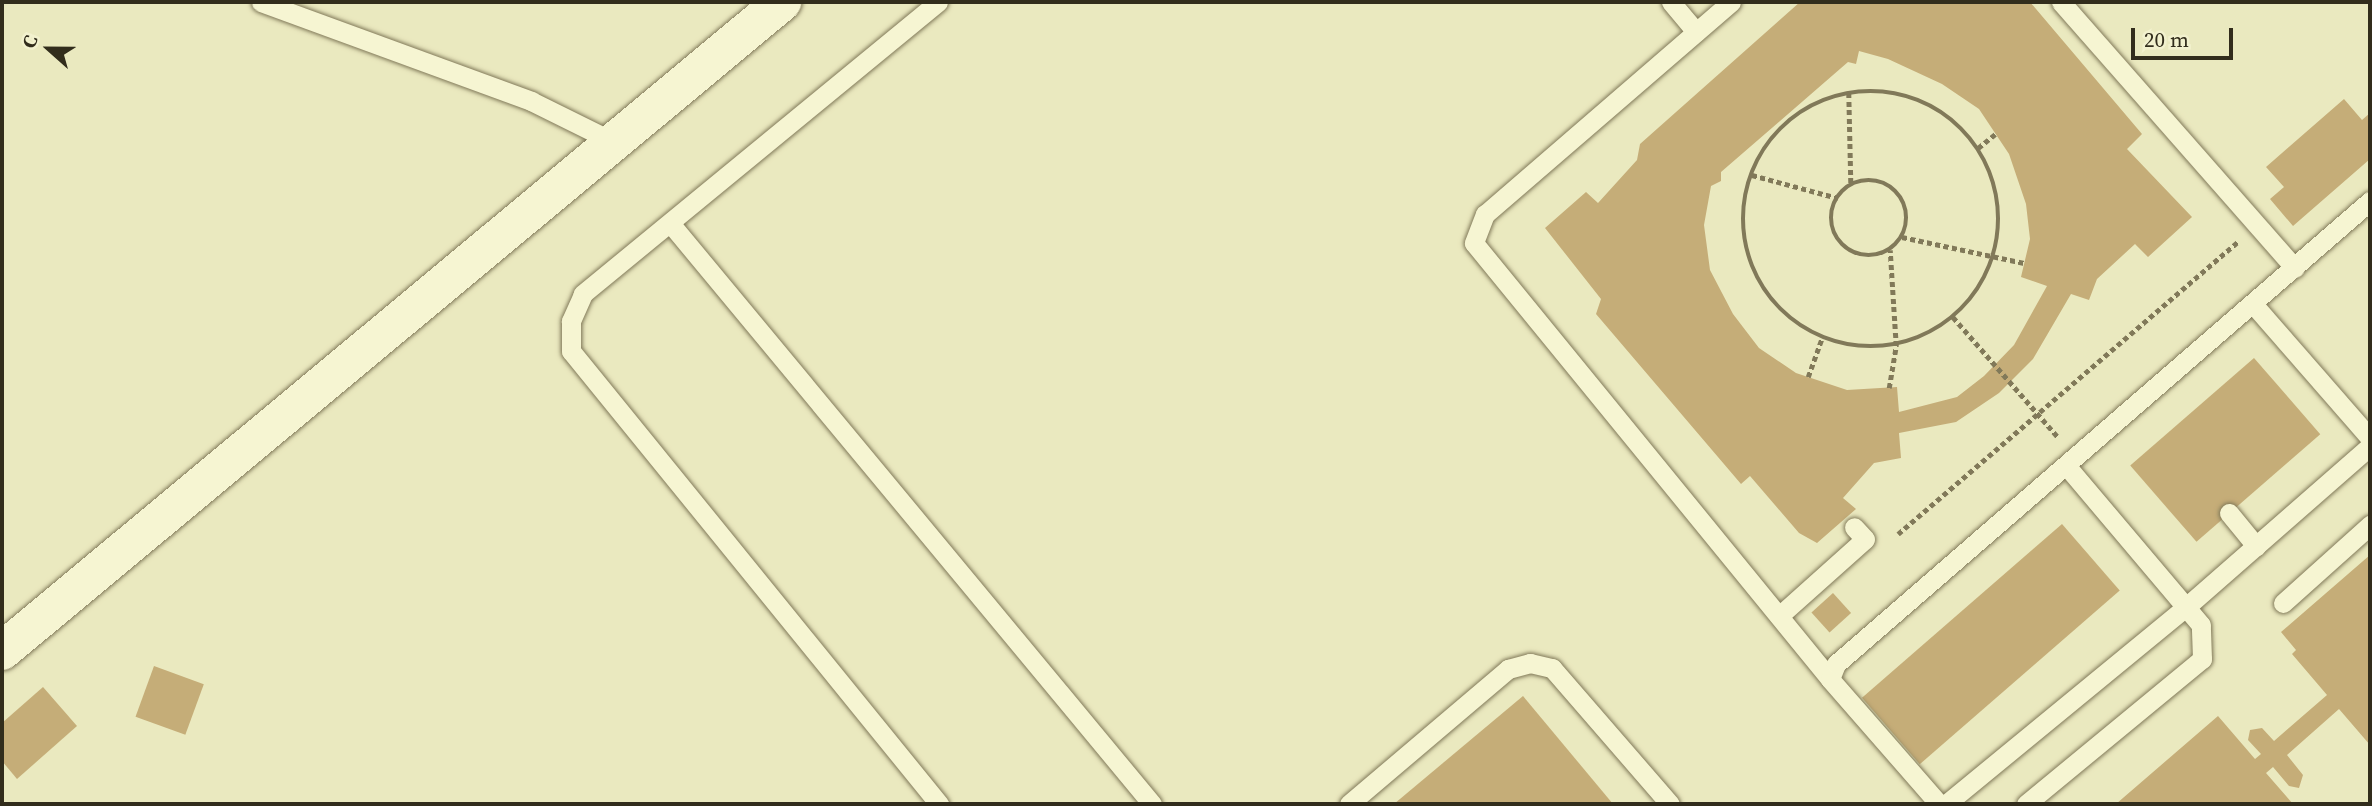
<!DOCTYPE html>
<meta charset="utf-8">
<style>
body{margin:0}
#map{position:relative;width:2372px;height:806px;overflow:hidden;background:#eae9bf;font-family:"Source Serif 4",serif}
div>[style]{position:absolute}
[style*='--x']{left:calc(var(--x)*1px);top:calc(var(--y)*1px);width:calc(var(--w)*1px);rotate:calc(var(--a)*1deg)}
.building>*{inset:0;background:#c5ad78;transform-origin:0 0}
.path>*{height:4.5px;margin-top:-2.25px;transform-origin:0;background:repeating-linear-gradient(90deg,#817959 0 5px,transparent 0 8.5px)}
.path>.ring{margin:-2.25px;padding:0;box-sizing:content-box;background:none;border:4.5px solid #817959;border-radius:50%}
.roads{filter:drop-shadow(0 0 2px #817959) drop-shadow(0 0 2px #817959)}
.lane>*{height:19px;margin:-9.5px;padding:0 9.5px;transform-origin:9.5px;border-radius:9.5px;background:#f6f5d2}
.street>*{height:38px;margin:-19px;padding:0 19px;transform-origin:19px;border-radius:19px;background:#f6f5d2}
span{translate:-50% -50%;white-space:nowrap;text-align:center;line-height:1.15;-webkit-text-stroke:5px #f2f1ce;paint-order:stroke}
.frame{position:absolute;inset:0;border:4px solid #322d1c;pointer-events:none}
.north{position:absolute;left:14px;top:14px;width:70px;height:70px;-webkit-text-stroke:5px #f2f1ce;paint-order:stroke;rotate:291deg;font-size:19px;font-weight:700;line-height:28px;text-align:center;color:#322d1c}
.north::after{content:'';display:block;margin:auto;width:24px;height:32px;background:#322d1c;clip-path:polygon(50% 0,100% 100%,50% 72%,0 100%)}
.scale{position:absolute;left:2131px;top:28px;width:102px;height:32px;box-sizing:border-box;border:4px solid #322d1c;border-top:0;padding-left:9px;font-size:21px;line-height:24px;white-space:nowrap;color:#322d1c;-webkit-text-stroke:5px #f2f1ce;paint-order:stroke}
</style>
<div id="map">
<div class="building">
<i style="clip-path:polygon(evenodd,1800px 2px,2030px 2px,2142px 134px,2127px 149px,2192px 217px,2148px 257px,2135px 244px,2097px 279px,2089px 300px,2071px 294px,2033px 359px,1999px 393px,1956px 422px,1899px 433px,1901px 458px,1874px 463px,1843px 498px,1856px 509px,1817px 543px,1799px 533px,1750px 476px,1741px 484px,1596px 314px,1601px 299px,1545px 228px,1586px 192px,1598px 203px,1637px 160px,1640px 144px,1800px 2px,1859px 51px,1888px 59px,1942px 84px,1979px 109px,2009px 154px,2026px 204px,2030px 239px,2021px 277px,2047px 286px,2014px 345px,1984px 376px,1957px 397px,1899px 412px,1897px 387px,1847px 390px,1796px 373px,1759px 348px,1733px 314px,1710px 270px,1704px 225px,1711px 186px,1721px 181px,1721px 172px,1848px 62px,1856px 64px,1859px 51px)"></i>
<i style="clip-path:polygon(2344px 99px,2362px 120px,2370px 113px,2370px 159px,2293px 226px,2270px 199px,2284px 187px,2266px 167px)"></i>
<i style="left:2254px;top:358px;width:101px;height:164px;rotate:49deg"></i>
<i style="left:2062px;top:524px;width:88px;height:265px;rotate:49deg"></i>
<i style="clip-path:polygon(2370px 555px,2370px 745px,2339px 709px,2287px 755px,2303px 775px,2299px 788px,2289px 786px,2273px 767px,2266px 773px,2293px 804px,2116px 804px,2218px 716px,2255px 759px,2261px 754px,2248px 740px,2250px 730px,2262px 728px,2274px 741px,2327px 695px,2292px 654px,2296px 650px,2281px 632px)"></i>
<i style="left:1833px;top:593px;width:27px;height:29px;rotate:48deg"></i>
<i style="left:154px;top:666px;width:53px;height:54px;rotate:20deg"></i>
<i style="clip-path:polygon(43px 687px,77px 726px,17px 779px,2px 761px,2px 723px)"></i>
<i style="clip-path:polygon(1523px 696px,1613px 804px,1394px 804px)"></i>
</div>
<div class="path">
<i class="ring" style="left:1743px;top:91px;width:251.5px;height:251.5px"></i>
<i style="--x:1849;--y:93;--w:91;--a:88.7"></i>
<i style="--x:1978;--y:148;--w:22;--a:-39"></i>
<i style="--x:1752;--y:175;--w:89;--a:15"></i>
<i class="ring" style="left:1831px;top:180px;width:71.5px;height:71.5px"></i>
<i style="--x:1902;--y:237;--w:125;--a:12"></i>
<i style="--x:1953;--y:317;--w:159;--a:48.8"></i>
<i style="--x:1808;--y:377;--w:41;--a:-70.3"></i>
<i style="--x:1889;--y:388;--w:43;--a:-80.5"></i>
<i style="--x:1896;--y:346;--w:96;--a:-93.6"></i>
<i style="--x:1898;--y:534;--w:448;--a:-40.7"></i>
</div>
<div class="roads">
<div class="lane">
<i style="--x:261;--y:2;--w:288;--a:20.1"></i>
<i style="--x:531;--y:101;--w:93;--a:26.3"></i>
<i style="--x:938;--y:2;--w:460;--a:140.6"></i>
<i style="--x:583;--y:294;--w:30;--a:114"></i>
<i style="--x:571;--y:321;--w:30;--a:90"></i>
<i style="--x:571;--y:351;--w:584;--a:50.91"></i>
<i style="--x:1671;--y:2;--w:39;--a:50"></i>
<i style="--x:1731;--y:2;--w:325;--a:139.2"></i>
<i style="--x:1485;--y:214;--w:31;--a:111"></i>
<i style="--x:1474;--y:243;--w:563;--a:50.77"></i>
<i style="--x:2061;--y:2;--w:354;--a:48.7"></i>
<i style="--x:670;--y:223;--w:755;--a:50.32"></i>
<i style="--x:2253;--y:304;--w:178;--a:48.9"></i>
<i style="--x:2229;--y:513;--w:43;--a:50.7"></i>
<i style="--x:2283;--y:603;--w:117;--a:-41.9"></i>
<i style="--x:1779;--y:616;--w:115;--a:-41.8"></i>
<i style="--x:1865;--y:539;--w:16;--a:-133"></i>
<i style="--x:1349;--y:804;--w:209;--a:-40.3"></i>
<i style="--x:1508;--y:669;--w:23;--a:-15"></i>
<i style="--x:1530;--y:663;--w:23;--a:13"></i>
<i style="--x:1552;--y:668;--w:180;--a:49.1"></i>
<i style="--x:1939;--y:804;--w:166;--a:-131.1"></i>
<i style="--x:1830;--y:679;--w:16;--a:-68"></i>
<i style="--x:1836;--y:664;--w:707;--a:-40.93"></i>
<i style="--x:1946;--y:804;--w:310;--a:-39.4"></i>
<i style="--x:2186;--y:607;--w:244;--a:-41.2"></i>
<i style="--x:2026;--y:804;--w:228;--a:-39.5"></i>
<i style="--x:2202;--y:659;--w:34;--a:-92"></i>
<i style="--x:2201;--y:625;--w:209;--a:-130.2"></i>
</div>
<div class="street">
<i style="--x:2;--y:651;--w:1015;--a:-39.76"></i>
</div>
</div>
<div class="frame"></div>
<div class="north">С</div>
<div class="scale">20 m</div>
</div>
